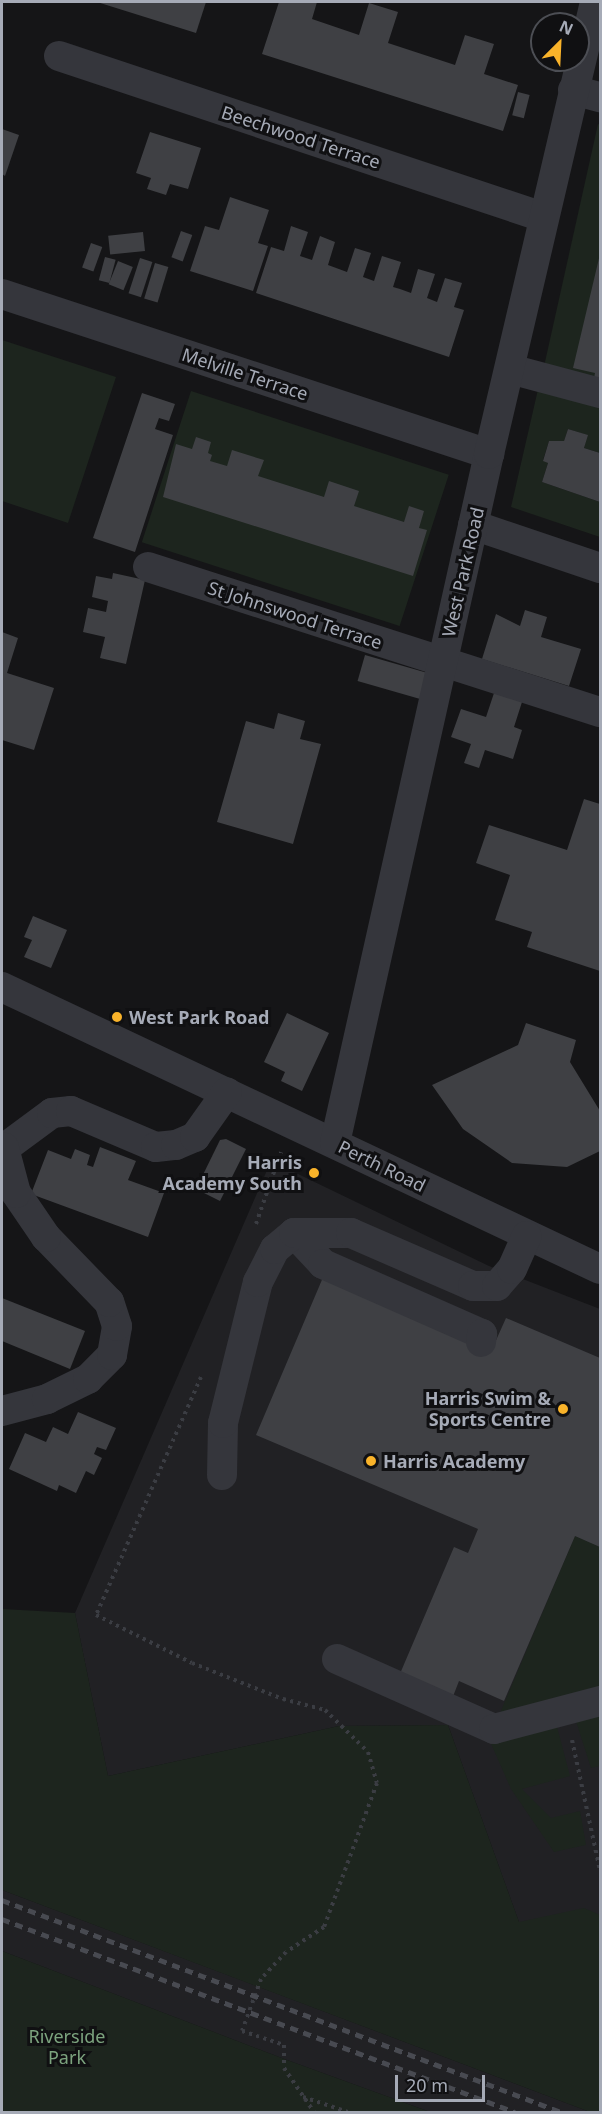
<!DOCTYPE html>
<style>
body{margin:0}
#map{position:relative;width:602px;height:2114px;overflow:hidden;background:#151517;font-family:"Noto Sans",sans-serif}
div>[style]{position:absolute}
[style*='--x']{left:calc(var(--x)*1px);top:calc(var(--y)*1px);width:calc(var(--w)*1px);rotate:calc(var(--a)*1deg)}
.built>*{inset:0;background:#212124}
.green>*{inset:0;background:#1d251e;transform-origin:0 0}
.building>*{inset:0;background:#3f4044;transform-origin:0 0}
.path>*{height:4px;margin-top:-2px;transform-origin:0;background:repeating-linear-gradient(90deg,#3b3d43 0 3px,transparent 0 7.5px)}
.minor>*{height:30px;margin:-15px;padding:0 15px;transform-origin:15px;border-radius:15px;background:#35363c}
.rail>*{height:4.5px;margin-top:-2.25px;transform-origin:0;background:repeating-linear-gradient(90deg,#484a51 0 8px,transparent 0 14px)}
.dots>*{width:16px;height:16px;translate:-50% -50%;box-sizing:border-box;border:3px solid #101012;border-radius:50%}
span{translate:-50% -50%;white-space:nowrap;text-align:center;line-height:1.15;-webkit-text-stroke:6px #101012;paint-order:stroke}
.street-label{font-size:18px;color:#a6abb7}
.poi-label{font-size:18px;color:#a6abb7;font-weight:700}
.left{translate:0 -50%;text-align:left}
.right{translate:-100% -50%;text-align:right}
.park-label{font-size:18px;color:#7ca37e}
.frame{position:absolute;inset:0;border:3px solid #a6abb7;pointer-events:none}
.north{position:absolute;left:530px;top:12px;width:60px;height:60px;box-sizing:border-box;background:#101012;border:2px solid #4c4e54;border-radius:50%;rotate:24deg;font-size:16px;font-weight:700;line-height:24px;text-align:center;color:#a6abb7}
.north::after{content:'';display:block;margin:auto;width:21px;height:27px;background:#f9b32a;clip-path:polygon(50% 0,100% 100%,50% 72%,0 100%)}
.scale{position:absolute;left:395px;top:2075px;width:90px;height:27px;box-sizing:border-box;border:3px solid #a6abb7;border-top:0;padding-left:8px;font-size:18px;line-height:21px;white-space:nowrap;color:#a6abb7;-webkit-text-stroke:4px #101012;paint-order:stroke}
</style>
<div id="map">
<div class="built">
<i style="clip-path:polygon(271px 1161px,489px 1266px,600px 1309px,600px 1957px,519px 1922px,448px 1725px,339px 1726px,108px 1776px,75px 1613px)"></i>
<i style="clip-path:polygon(2px 1890px,156px 1948px,590px 2112px,430px 2112px,287px 2060px,2px 1951px)"></i>
</div>
<div class="green">
<i style="clip-path:polygon(598px 124px,600px 125px,600px 384px,543px 371px)"></i>
<i style="clip-path:polygon(2px 340px,116px 377px,68px 523px,2px 501px)"></i>
<i style="clip-path:polygon(539px 385px,600px 402px,600px 453px,584px 448px,587px 435px,568px 429px,564px 441px,549px 441px,543px 460px,548px 463px,542px 482px,600px 502px,600px 537px,511px 507px)"></i>
<i style="left:191px;top:391px;width:271px;height:159px;rotate:18deg"></i>
<i style="clip-path:polygon(575px 1536px,600px 1547px,600px 1766px,591px 1768px,575px 1718px,556px 1723px,570px 1776px,522px 1789px,551px 1818px,580px 1811px,586px 1845px,554px 1852px,511px 1789px,489px 1739px)"></i>
<i style="clip-path:polygon(2px 1609px,75px 1613px,108px 1776px,339px 1726px,448px 1725px,519px 1922px,584px 1908px,600px 1915px,600px 2112px,590px 2112px,2px 1890px)"></i>
<i style="clip-path:polygon(2px 1951px,287px 2060px,430px 2112px,2px 2112px)"></i>
</div>
<div class="building">
<i style="clip-path:polygon(97px 2px,206px 2px,196px 33px)"></i>
<i style="clip-path:polygon(279px 2px,317px 2px,312px 19px,359px 35px,369px 3px,398px 12px,388px 43px,455px 65px,465px 35px,494px 44px,484px 74px,518px 85px,503px 131px,262px 54px)"></i>
<i style="left:518px;top:92px;width:12px;height:24px;rotate:14deg"></i>
<i style="clip-path:polygon(2px 129px,19px 135px,5px 176px,2px 174px)"></i>
<i style="clip-path:polygon(150px 132px,201px 148px,188px 189px,170px 184px,166px 195px,147px 189px,151px 178px,136px 173px)"></i>
<i style="clip-path:polygon(230px 197px,269px 210px,258px 243px,268px 246px,253px 291px,190px 271px,205px 226px,219px 230px)"></i>
<i style="clip-path:polygon(291px 226px,308px 232px,300px 256px,312px 260px,320px 236px,335px 242px,328px 265px,347px 272px,355px 248px,371px 253px,363px 277px,374px 281px,382px 256px,401px 262px,393px 287px,400px 289px,411px 293px,418px 269px,435px 274px,427px 298px,437px 302px,445px 278px,462px 283px,454px 307px,464px 310px,449px 357px,256px 293px,271px 247px,284px 251px)"></i>
<i style="left:181px;top:231px;width:12px;height:28px;rotate:20deg"></i>
<i style="left:143px;top:232px;width:19px;height:35px;rotate:84deg"></i>
<i style="left:91px;top:243px;width:12px;height:26px;rotate:20deg"></i>
<i style="clip-path:polygon(600px 254px,600px 384px,593px 383px,595px 373px,573px 368px)"></i>
<i style="left:105px;top:257px;width:11px;height:24px;rotate:15deg"></i>
<i style="left:140px;top:258px;width:13px;height:37px;rotate:18deg"></i>
<i style="left:118px;top:261px;width:16px;height:25px;rotate:22deg"></i>
<i style="left:155px;top:263px;width:14px;height:37px;rotate:17deg"></i>
<i style="clip-path:polygon(142px 393px,175px 404px,169px 421px,159px 418px,155px 429px,173px 435px,135px 552px,93px 538px)"></i>
<i style="clip-path:polygon(568px 429px,588px 435px,584px 448px,600px 453px,600px 502px,542px 482px,548px 463px,543px 461px,549px 441px,564px 441px)"></i>
<i style="clip-path:polygon(196px 437px,211px 442px,208px 453px,212px 455px,210px 461px,227px 466px,232px 450px,264px 460px,258px 476px,324px 497px,329px 481px,359px 491px,354px 506px,404px 522px,409px 506px,424px 511px,419px 528px,427px 530px,413px 576px,163px 497px,176px 444px,192px 449px)"></i>
<i style="clip-path:polygon(113px 573px,145px 580px,126px 664px,100px 658px,105px 637px,83px 632px,88px 608px,106px 612px,108px 601px,92px 597px,96px 576px,112px 579px)"></i>
<i style="clip-path:polygon(525px 610px,547px 617px,541px 637px,581px 649px,569px 686px,482px 659px,496px 614px,520px 626px)"></i>
<i style="clip-path:polygon(2px 632px,18px 638px,7px 673px,54px 688px,34px 750px,2px 740px)"></i>
<i style="left:365px;top:655px;width:66px;height:27px;rotate:16deg"></i>
<i style="clip-path:polygon(494px 693px,522px 702px,514px 727px,522px 730px,513px 759px,485px 750px,479px 768px,464px 763px,471px 744px,451px 737px,461px 709px,486px 717px)"></i>
<i style="clip-path:polygon(278px 713px,305px 721px,300px 739px,321px 744px,293px 844px,217px 822px,246px 721px,274px 729px)"></i>
<i style="clip-path:polygon(584px 799px,600px 804px,600px 971px,527px 947px,532px 932px,495px 920px,510px 875px,476px 863px,489px 825px,567px 850px)"></i>
<i style="clip-path:polygon(33px 916px,67px 930px,51px 968px,24px 957px,32px 940px,24px 937px)"></i>
<i style="clip-path:polygon(287px 1013px,329px 1033px,302px 1091px,281px 1081px,285px 1072px,264px 1062px)"></i>
<i style="clip-path:polygon(526px 1023px,576px 1040px,570px 1062px,600px 1111px,600px 1151px,567px 1167px,512px 1163px,463px 1129px,432px 1085px,518px 1045px)"></i>
<i style="clip-path:polygon(226px 1139px,246px 1149px,220px 1201px,196px 1189px,220px 1140px)"></i>
<i style="clip-path:polygon(100px 1147px,136px 1161px,128px 1180px,164px 1193px,148px 1237px,31px 1194px,48px 1150px,71px 1159px,75px 1149px,90px 1155px,87px 1165px,93px 1167px)"></i>
<i style="clip-path:polygon(324px 1275px,493px 1347px,506px 1318px,600px 1358px,600px 1547px,575px 1536px,504px 1701px,459px 1681px,452px 1699px,399px 1676px,454px 1547px,468px 1553px,478px 1529px,256px 1435px)"></i>
<i style="clip-path:polygon(2px 1298px,85px 1331px,70px 1369px,2px 1341px)"></i>
<i style="clip-path:polygon(78px 1412px,116px 1428px,106px 1450px,97px 1447px,94px 1454px,102px 1458px,94px 1475px,86px 1471px,76px 1493px,59px 1485px,57px 1491px,9px 1469px,25px 1433px,46px 1442px,53px 1427px,68px 1434px)"></i>
</div>
<div class="path">
<i style="--x:256;--y:1224;--w:76;--a:-70.9"></i>
<i style="--x:201;--y:1377;--w:260;--a:113.8"></i>
<i style="--x:96;--y:1615;--w:107;--a:26.6"></i>
<i style="--x:192;--y:1663;--w:98;--a:21.6"></i>
<i style="--x:283;--y:1699;--w:43;--a:14.7"></i>
<i style="--x:325;--y:1710;--w:60;--a:44.3"></i>
<i style="--x:368;--y:1752;--w:32;--a:74"></i>
<i style="--x:377;--y:1783;--w:153;--a:110.2"></i>
<i style="--x:324;--y:1927;--w:45;--a:146.7"></i>
<i style="--x:286;--y:1952;--w:37;--a:133"></i>
<i style="--x:261;--y:1979;--w:55;--a:110.1"></i>
<i style="--x:242;--y:2031;--w:44;--a:18.4"></i>
<i style="--x:284;--y:2045;--w:23;--a:90"></i>
<i style="--x:284;--y:2068;--w:53;--a:55.7"></i>
<i style="--x:572;--y:1740;--w:134;--a:77.9"></i>
<i style="--x:303;--y:2097;--w:47;--a:18.4"></i>
</div>
<div class="minor">
<i style="--x:59;--y:56;--w:510;--a:18.4"></i>
<i style="--x:573;--y:90;--w:28;--a:15"></i>
<i style="--x:2;--y:294;--w:513;--a:18.19"></i>
<i style="--x:510;--y:369;--w:93;--a:14.9"></i>
<i style="--x:473;--y:525;--w:134;--a:18.7"></i>
<i style="--x:148;--y:567;--w:475;--a:17.8"></i>
<i style="--x:2;--y:987;--w:661;--a:25.25"></i>
<i style="--x:335;--y:1143;--w:706;--a:-77.4"></i>
<i style="--x:489;--y:454;--w:464;--a:-76.8"></i>
<i style="--x:2;--y:1150;--w:62;--a:-36.5"></i>
<i style="--x:52;--y:1113;--w:19;--a:-6"></i>
<i style="--x:71;--y:1111;--w:92;--a:23"></i>
<i style="--x:156;--y:1147;--w:20;--a:-6"></i>
<i style="--x:176;--y:1145;--w:21;--a:-23"></i>
<i style="--x:195;--y:1137;--w:55;--a:-54.6"></i>
<i style="--x:294;--y:1233;--w:42;--a:46.9"></i>
<i style="--x:323;--y:1264;--w:174;--a:23.8"></i>
<i style="--x:482;--y:1334;--w:8;--a:97"></i>
<i style="--x:2;--y:1411;--w:47;--a:-14.9"></i>
<i style="--x:47;--y:1399;--w:46;--a:-26"></i>
<i style="--x:88;--y:1379;--w:34;--a:-45"></i>
<i style="--x:112;--y:1355;--w:29;--a:-80"></i>
<i style="--x:117;--y:1326;--w:25;--a:-108"></i>
<i style="--x:109;--y:1302;--w:91;--a:-134.1"></i>
<i style="--x:46;--y:1237;--w:53;--a:-124.3"></i>
<i style="--x:16;--y:1193;--w:47;--a:-104.9"></i>
<i style="--x:222;--y:1475;--w:52;--a:-88.9"></i>
<i style="--x:223;--y:1423;--w:145;--a:-76.1"></i>
<i style="--x:258;--y:1282;--w:37;--a:-63"></i>
<i style="--x:275;--y:1249;--w:25;--a:-40"></i>
<i style="--x:294;--y:1233;--w:57;--a:0"></i>
<i style="--x:351;--y:1233;--w:133;--a:23.5"></i>
<i style="--x:473;--y:1286;--w:24;--a:0"></i>
<i style="--x:497;--y:1286;--w:23;--a:-49"></i>
<i style="--x:512;--y:1269;--w:36;--a:-66"></i>
<i style="--x:337;--y:1659;--w:172;--a:24"></i>
<i style="--x:494;--y:1729;--w:110;--a:-14.8"></i>
</div>
<div class="rail">
<i style="--x:2;--y:1900;--w:598;--a:20.77"></i>
<i style="--x:2;--y:1919;--w:548;--a:20.62"></i>
</div>
<div class="dots">
<i style="left:117px;top:1017px;background:#f9b32a"></i>
<i style="left:314px;top:1173px;background:#f9b32a"></i>
<i style="left:563px;top:1409px;background:#f9b32a"></i>
<i style="left:371px;top:1461px;background:#f9b32a"></i>
</div>
<div class="street-label">
<span style="left:301px;top:137px;rotate:18deg">Beechwood Terrace</span>
<span style="left:245px;top:374px;rotate:18deg">Melville Terrace</span>
<span style="left:463px;top:572px;rotate:-77deg">West Park Road</span>
<span style="left:295px;top:615px;rotate:18deg">St Johnswood Terrace</span>
<span style="left:382px;top:1166px;rotate:26deg">Perth Road</span>
</div>
<div class="poi-label">
<span class="left" style="left:129px;top:1017px">West Park Road</span>
<span class="right" style="left:302px;top:1173px">Harris<br>Academy South</span>
<span class="right" style="left:551px;top:1409px">Harris Swim &amp;<br>Sports Centre</span>
<span class="left" style="left:383px;top:1461px">Harris Academy</span>
</div>
<div class="park-label">
<span style="left:67px;top:2047px">Riverside<br>Park</span>
</div>
<div class="frame"></div>
<div class="north">N</div>
<div class="scale">20 m</div>
</div>
